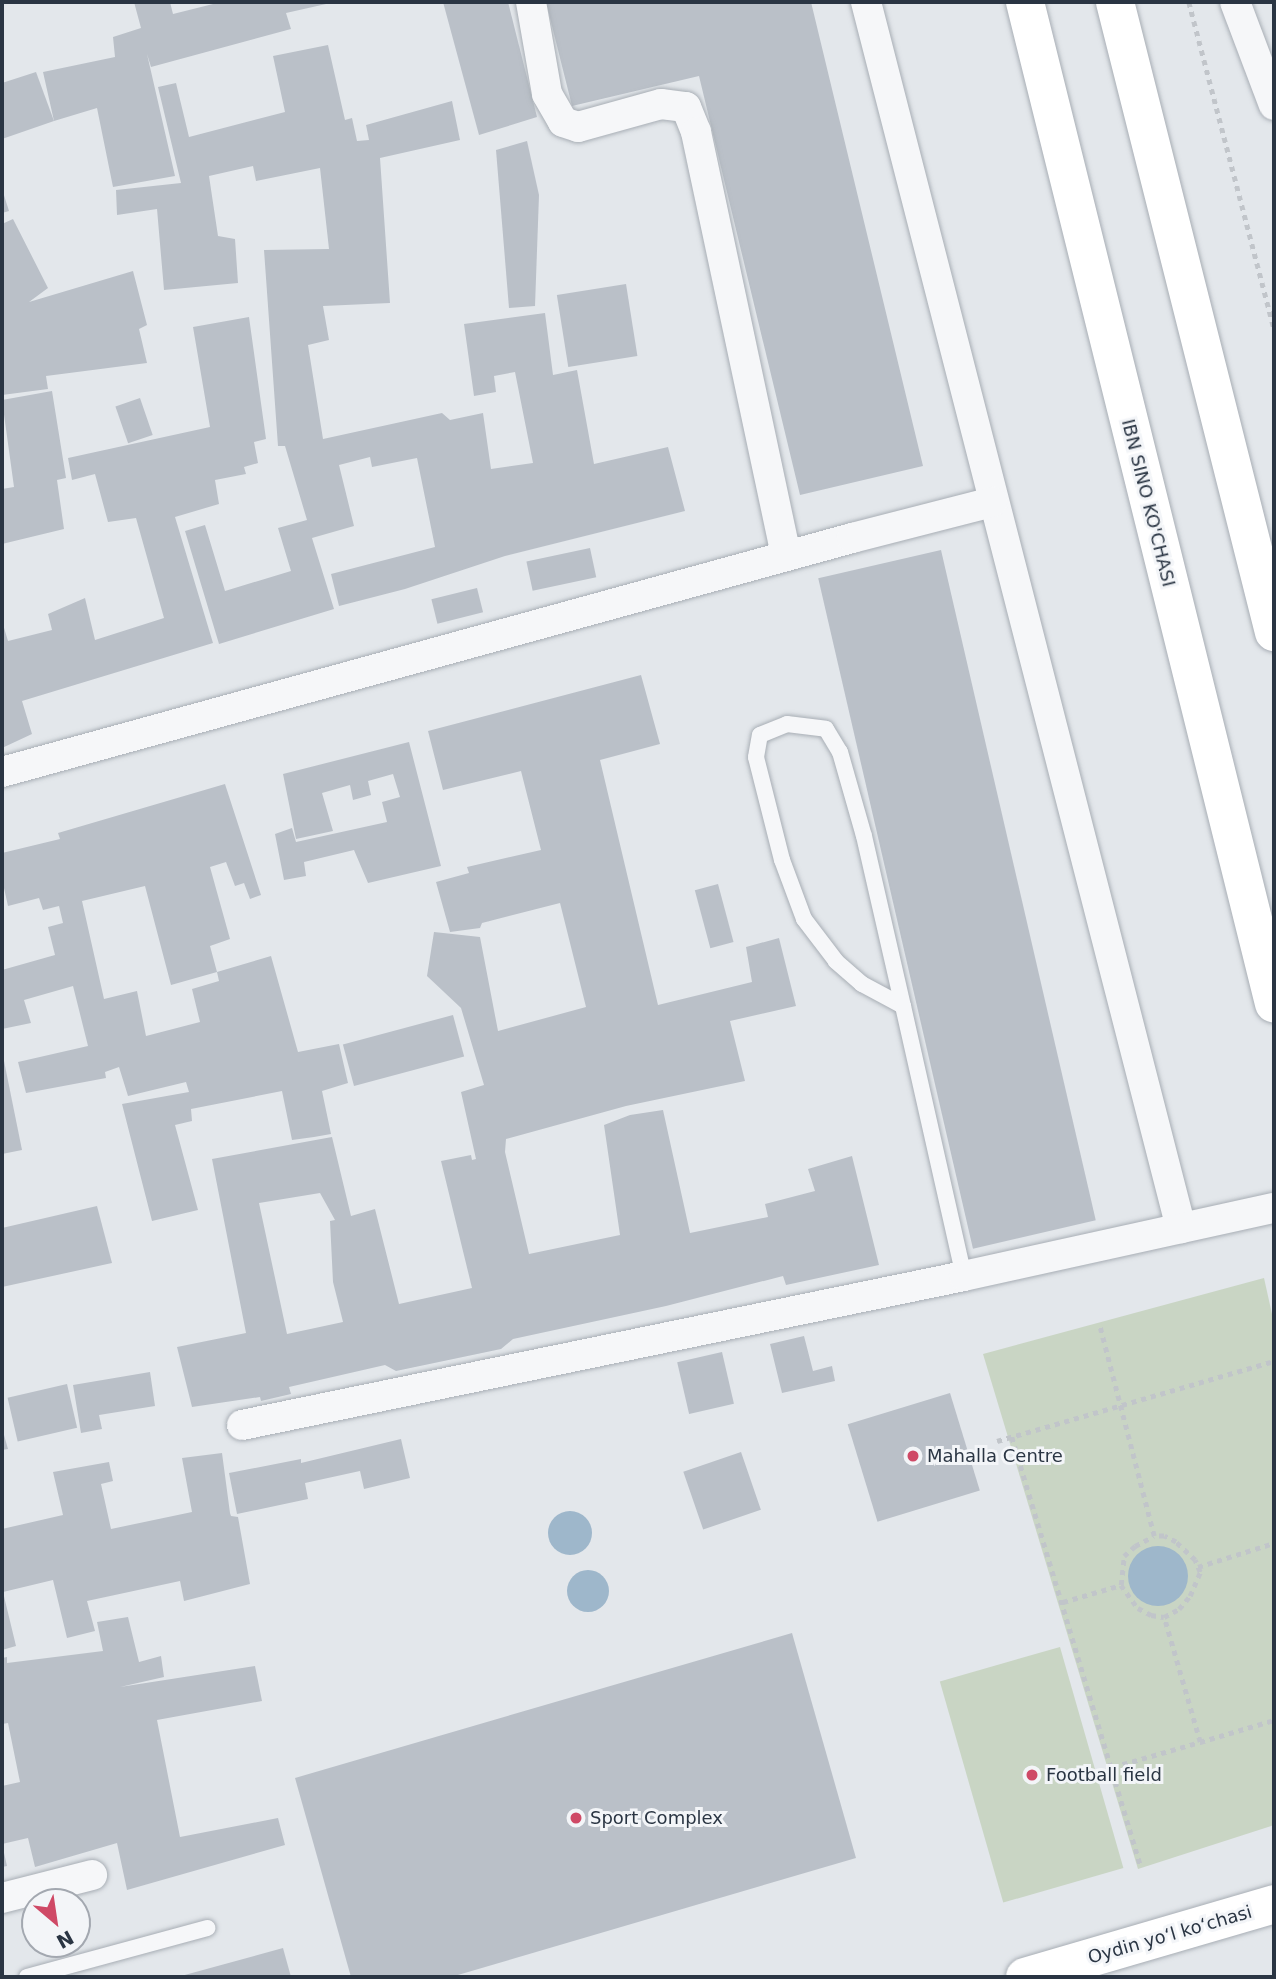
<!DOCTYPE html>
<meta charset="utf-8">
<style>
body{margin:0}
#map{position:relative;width:1276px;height:1979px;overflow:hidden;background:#e3e7eb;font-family:"DejaVu Sans",sans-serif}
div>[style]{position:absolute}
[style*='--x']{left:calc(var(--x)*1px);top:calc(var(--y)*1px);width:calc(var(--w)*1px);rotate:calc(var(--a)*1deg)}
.green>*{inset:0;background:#c9d5c4;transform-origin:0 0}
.water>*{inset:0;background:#9eb7cb}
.round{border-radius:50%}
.building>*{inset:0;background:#bac0c8;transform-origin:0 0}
.path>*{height:4.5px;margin-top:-2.25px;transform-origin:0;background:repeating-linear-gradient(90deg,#c1c5ca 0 5px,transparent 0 10px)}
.roads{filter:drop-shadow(0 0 2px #a8aeb5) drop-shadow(0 0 2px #a8aeb5)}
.lane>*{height:16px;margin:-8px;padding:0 8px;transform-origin:8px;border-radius:8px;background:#f6f7f9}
.street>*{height:30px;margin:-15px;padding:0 15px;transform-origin:15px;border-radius:15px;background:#f6f7f9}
.primary>*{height:38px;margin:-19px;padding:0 19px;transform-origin:19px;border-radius:19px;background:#fff}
.dots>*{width:19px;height:19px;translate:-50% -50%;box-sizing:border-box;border:4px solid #f3f5f8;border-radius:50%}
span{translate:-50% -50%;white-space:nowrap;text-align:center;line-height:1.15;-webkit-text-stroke:6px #f3f5f8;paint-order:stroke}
.street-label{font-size:18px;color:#2a3543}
.poi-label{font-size:18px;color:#2a3543}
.left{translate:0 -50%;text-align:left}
.frame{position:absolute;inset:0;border:4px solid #2a3543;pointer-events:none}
.north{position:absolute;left:21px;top:1888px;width:70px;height:70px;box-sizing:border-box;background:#f3f5f8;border:2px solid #a3a8b0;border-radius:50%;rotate:151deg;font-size:19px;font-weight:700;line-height:28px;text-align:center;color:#2a3543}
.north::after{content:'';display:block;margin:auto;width:24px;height:32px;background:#cf4966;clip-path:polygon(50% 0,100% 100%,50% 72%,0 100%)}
</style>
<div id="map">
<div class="green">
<i style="clip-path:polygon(1264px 1278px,1274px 1323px,1274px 1825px,1138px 1869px,983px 1354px)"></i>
<i style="left:1060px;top:1647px;width:230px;height:125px;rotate:74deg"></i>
</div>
<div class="water">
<i class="round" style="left:548px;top:1511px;width:44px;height:44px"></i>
<i class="round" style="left:1128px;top:1546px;width:60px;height:60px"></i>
<i class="round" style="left:567px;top:1570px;width:42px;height:42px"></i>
</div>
<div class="building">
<i style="clip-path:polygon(134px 2px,170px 2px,173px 14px,221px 2px,335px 2px,286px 13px,291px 29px,151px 67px,147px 54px,175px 176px,113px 187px,97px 108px,54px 121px,43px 72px,115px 57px,113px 37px,141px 28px)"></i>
<i style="clip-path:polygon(443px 2px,508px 2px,537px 117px,479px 135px)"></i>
<i style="clip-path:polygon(546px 2px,811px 2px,923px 466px,800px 495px,699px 76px,572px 106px)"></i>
<i style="clip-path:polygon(328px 45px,345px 120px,352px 118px,357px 141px,369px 140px,366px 125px,452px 101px,460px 140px,380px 158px,390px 303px,323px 306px,329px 340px,308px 345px,323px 439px,442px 413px,450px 420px,483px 413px,491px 469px,533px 463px,515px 372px,494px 376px,496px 392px,474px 396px,464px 324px,545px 313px,553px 375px,577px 370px,594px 464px,668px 447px,685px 511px,505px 556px,405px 589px,339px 606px,331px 574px,435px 547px,417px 458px,372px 467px,370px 457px,339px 465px,354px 526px,312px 538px,334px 609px,219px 644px,185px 531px,205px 525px,225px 591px,291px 571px,278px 528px,307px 520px,285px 446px,278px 446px,264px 250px,329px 249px,320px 168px,256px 181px,253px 166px,209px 176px,218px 236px,235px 239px,238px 283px,164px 290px,157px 209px,117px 215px,116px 190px,181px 183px,158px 87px,176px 83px,189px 137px,285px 112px,273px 56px)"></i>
<i style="clip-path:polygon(36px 72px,54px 121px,2px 139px,2px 83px)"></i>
<i style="clip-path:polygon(527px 141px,539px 195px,535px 306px,509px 308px,496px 150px)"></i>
<i style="clip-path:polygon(2px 189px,9px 211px,2px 213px)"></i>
<i style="clip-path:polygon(13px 219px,48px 288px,29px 302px,133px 271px,147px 325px,139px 329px,147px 363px,46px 376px,48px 389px,2px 395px,2px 224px)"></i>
<i style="left:626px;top:284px;width:73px;height:70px;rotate:81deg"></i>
<i style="clip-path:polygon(249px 317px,266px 439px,254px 442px,258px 463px,244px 467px,246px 474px,215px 480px,219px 504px,175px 517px,213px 643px,22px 701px,32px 734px,2px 748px,2px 621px,8px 641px,52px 630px,48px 614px,85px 598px,95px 640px,164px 618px,136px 518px,108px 522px,95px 474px,72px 480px,68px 458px,210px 427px,193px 327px)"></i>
<i style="clip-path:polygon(52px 391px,66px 478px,57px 480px,64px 529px,2px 544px,2px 489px,14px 487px,2px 400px)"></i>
<i style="left:140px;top:398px;width:39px;height:26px;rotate:71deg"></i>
<i style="left:590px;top:548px;width:30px;height:65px;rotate:78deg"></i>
<i style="left:941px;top:550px;width:688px;height:126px;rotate:77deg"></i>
<i style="left:477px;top:588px;width:25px;height:47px;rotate:76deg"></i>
<i style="clip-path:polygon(evenodd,641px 675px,660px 744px,600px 760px,658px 1005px,752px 982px,746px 947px,779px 938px,796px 1006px,730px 1021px,745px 1081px,626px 1106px,506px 1139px,505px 1152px,529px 1254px,620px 1235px,604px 1125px,630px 1115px,663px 1110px,690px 1233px,768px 1217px,765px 1204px,815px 1191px,808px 1169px,852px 1156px,879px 1265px,786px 1285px,783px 1276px,666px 1306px,513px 1339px,501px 1349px,396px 1371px,385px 1365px,289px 1387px,291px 1394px,261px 1401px,260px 1397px,192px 1407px,177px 1347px,246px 1333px,212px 1159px,332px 1137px,351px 1216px,375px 1209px,399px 1304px,472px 1288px,441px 1161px,471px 1155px,472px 1160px,476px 1159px,461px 1092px,484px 1085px,461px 1008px,427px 976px,434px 932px,480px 937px,498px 1031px,586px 1007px,560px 903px,482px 923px,480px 928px,450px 932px,436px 882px,469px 873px,467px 867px,541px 850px,521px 771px,443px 790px,428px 731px,641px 675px,320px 1193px,335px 1220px,330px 1221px,333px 1282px,343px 1322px,287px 1334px,259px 1203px,320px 1193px)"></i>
<i style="clip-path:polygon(409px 742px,441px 866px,368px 883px,354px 850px,304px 862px,306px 876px,284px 880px,275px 834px,292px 828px,296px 842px,387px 822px,382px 802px,400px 797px,393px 774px,368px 781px,371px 795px,353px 800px,350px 785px,322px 793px,333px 831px,296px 839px,283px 774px)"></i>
<i style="clip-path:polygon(225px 784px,261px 895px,250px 899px,244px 883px,235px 886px,226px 862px,210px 867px,230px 939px,210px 946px,217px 972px,171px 985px,145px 886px,82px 901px,104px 999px,137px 991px,146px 1036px,200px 1022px,192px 989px,219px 981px,217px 972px,271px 956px,298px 1052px,339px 1044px,348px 1083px,322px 1091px,331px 1134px,314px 1137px,292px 1140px,282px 1091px,191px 1109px,192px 1121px,175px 1125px,198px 1210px,152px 1221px,122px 1104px,189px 1092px,186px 1082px,128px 1096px,119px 1067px,105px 1072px,106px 1078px,26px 1093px,18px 1062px,88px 1046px,73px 986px,24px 1000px,31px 1023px,2px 1029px,2px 970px,55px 955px,48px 927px,63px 923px,59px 906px,43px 910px,39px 898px,8px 906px,2px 879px,2px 853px,60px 839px,58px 833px)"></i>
<i style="left:718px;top:884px;width:60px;height:24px;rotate:75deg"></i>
<i style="left:453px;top:1015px;width:43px;height:114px;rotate:75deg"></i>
<i style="clip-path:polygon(2px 1051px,22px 1150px,2px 1154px)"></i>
<i style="clip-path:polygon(97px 1206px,112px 1263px,2px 1287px,2px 1228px)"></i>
<i style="clip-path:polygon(804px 1336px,813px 1371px,832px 1366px,835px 1381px,782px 1393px,770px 1344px)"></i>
<i style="left:722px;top:1352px;width:53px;height:46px;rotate:77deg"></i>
<i style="clip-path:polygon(150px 1372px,155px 1406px,99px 1415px,102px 1429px,81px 1433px,73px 1385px)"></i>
<i style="left:67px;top:1384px;width:45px;height:61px;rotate:77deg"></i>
<i style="left:950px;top:1393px;width:102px;height:107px;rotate:73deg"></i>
<i style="clip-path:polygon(2px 1428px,8px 1449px,2px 1450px)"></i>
<i style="clip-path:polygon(401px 1439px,410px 1478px,364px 1489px,360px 1471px,305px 1483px,308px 1499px,237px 1514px,229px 1473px,301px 1459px,301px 1463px)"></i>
<i style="left:741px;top:1452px;width:61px;height:61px;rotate:71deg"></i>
<i style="clip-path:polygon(222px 1453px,230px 1513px,231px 1516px,238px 1517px,250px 1584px,184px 1601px,180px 1581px,87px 1601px,95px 1631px,67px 1638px,53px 1580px,3px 1592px,16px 1646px,2px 1650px,2px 1529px,63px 1515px,53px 1472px,109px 1462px,113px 1481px,101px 1484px,111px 1529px,192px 1512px,182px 1458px)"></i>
<i style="clip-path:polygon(128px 1617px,139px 1662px,161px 1656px,164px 1677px,120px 1687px,255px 1666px,262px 1701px,157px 1720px,180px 1837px,278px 1818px,285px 1845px,127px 1890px,117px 1843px,35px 1867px,28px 1838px,2px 1844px,2px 1786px,20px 1782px,8px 1723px,2px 1724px,2px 1658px,7px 1657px,7px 1663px,103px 1651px,97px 1622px)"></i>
<i style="clip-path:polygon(792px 1633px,856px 1858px,451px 1977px,351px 1977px,295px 1778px)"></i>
<i style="clip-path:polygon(2px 1844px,7px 1866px,2px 1867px)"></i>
<i style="clip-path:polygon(283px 1948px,291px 1977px,181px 1977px,181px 1976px)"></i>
</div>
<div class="path">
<i style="--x:1189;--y:2;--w:338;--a:75.4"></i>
<i style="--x:1012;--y:1437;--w:446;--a:73.3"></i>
<i style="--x:997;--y:1441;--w:288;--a:-16.1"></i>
<i style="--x:1198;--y:1567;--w:80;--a:-17.5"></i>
<i style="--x:1121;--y:1585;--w:29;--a:54"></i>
<i style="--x:1138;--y:1608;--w:15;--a:28"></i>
<i style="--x:1151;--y:1615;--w:13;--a:9"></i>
<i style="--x:1164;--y:1617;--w:17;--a:-28"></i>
<i style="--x:1179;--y:1609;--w:17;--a:-50"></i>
<i style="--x:1190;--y:1596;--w:26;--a:-67"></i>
<i style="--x:1200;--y:1572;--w:13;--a:-113"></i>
<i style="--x:1195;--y:1560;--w:26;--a:-137"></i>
<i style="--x:1176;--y:1542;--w:13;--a:-153"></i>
<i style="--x:1164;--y:1536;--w:10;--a:180"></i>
<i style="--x:1063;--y:1602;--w:60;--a:-16.3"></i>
<i style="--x:1121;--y:1585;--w:29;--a:-84"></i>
<i style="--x:1124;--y:1556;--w:15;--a:-42"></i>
<i style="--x:1135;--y:1546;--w:21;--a:-28"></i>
<i style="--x:1154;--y:1536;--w:216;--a:-104.5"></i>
<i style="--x:1200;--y:1742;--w:77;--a:-16.6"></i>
<i style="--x:1113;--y:1767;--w:91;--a:-16"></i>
<i style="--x:1200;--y:1742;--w:130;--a:-106.1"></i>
</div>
<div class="roads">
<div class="lane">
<i style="--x:903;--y:1006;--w:47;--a:-151.8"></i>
<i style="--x:862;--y:984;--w:35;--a:-139"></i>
<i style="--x:836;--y:961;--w:53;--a:-127.3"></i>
<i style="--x:804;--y:919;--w:63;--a:-110.4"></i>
<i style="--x:782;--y:860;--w:106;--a:-104.2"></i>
<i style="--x:756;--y:757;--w:22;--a:-80"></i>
<i style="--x:760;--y:735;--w:29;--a:-22"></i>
<i style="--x:787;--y:724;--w:39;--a:7"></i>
<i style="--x:826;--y:729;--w:27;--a:59"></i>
<i style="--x:840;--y:752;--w:87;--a:74.1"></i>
<i style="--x:864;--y:836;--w:174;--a:77.1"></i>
<i style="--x:903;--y:1006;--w:277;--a:77.3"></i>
<i style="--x:27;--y:1977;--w:187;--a:-15.2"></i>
</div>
<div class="street">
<i style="--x:531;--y:2;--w:93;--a:80.1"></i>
<i style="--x:547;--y:94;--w:32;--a:60"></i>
<i style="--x:563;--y:122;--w:16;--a:18"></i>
<i style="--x:578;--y:127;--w:86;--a:-15.5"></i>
<i style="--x:661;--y:104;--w:25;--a:7"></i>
<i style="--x:686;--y:107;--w:27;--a:68"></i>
<i style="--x:696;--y:132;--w:433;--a:78"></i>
<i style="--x:866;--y:2;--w:1266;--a:75.59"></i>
<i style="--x:1235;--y:2;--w:110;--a:69.3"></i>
<i style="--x:2;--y:772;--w:882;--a:-15.39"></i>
<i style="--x:852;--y:538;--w:145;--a:-14.4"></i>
<i style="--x:242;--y:1425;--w:737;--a:-11.66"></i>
<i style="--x:964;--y:1276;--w:317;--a:-12.4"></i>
<i style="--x:2;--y:1898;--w:93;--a:-14.3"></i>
</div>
<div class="primary">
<i style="--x:1025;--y:2;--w:1032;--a:76.04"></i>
<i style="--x:1115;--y:2;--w:650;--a:75.84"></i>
<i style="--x:1025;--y:1977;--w:259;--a:-16.3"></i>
</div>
</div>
<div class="dots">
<i style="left:913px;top:1456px;background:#cf4966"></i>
<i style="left:1032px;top:1775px;background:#cf4966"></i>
<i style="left:576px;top:1818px;background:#cf4966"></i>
</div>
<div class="street-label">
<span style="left:1148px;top:503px;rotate:76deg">IBN SINO KO'CHASI</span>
<span style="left:1170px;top:1935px;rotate:-16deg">Oydin yoʻl koʻchasi</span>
</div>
<div class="poi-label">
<span class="left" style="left:927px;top:1456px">Mahalla Centre</span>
<span class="left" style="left:1046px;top:1775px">Football field</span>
<span class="left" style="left:590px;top:1818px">Sport Complex</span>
</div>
<div class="frame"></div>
<div class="north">N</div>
</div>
